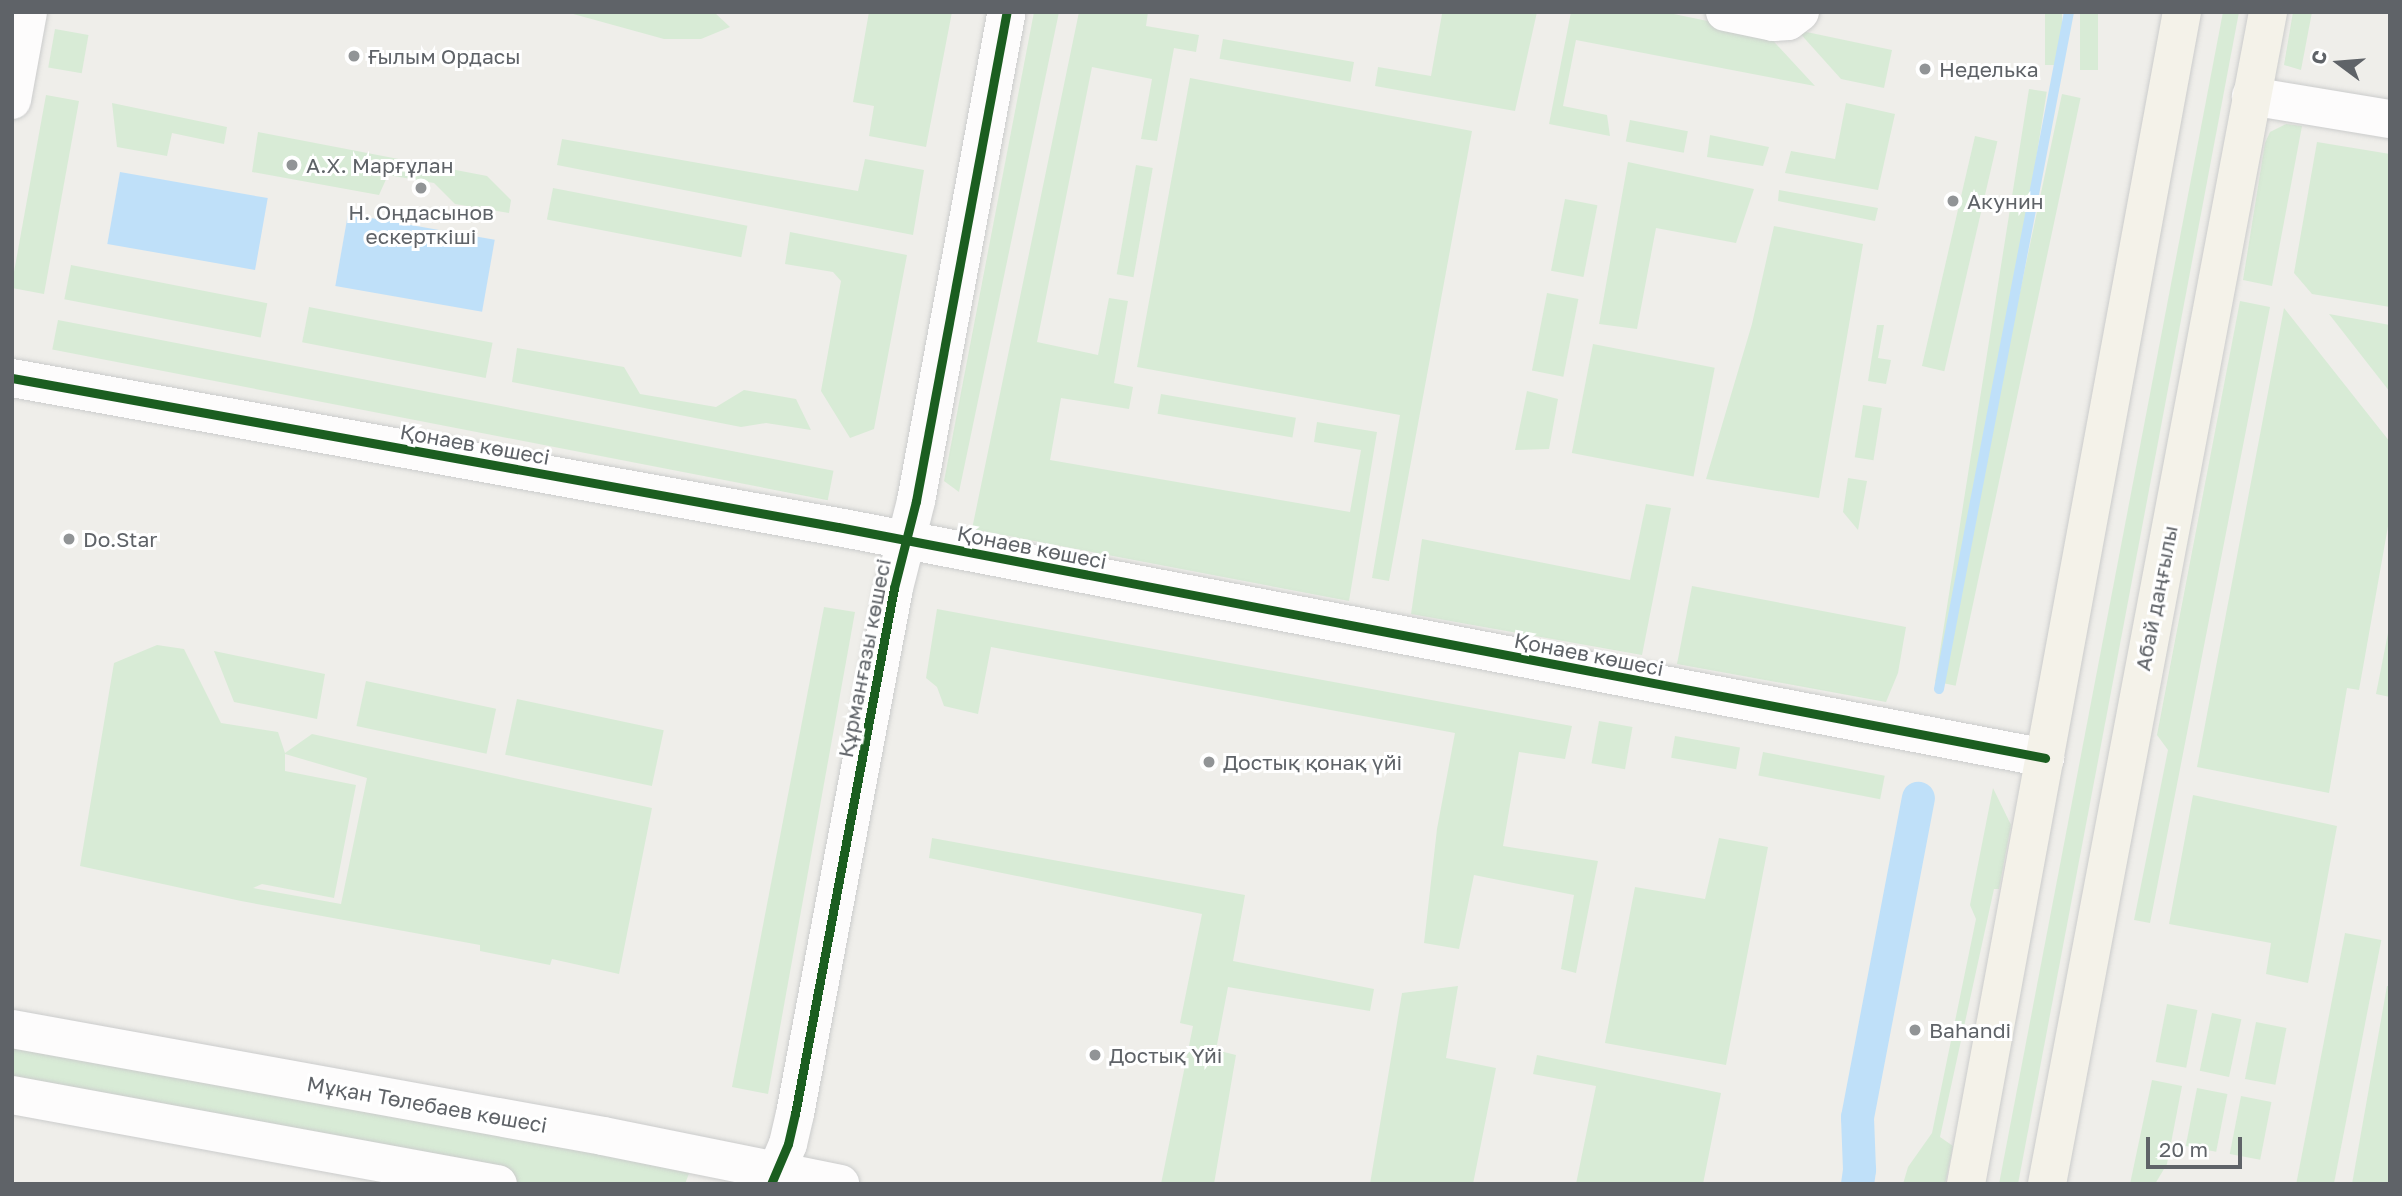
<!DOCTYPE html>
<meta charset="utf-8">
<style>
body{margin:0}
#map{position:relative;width:2402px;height:1196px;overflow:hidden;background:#efeeea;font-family:"Golos Text",sans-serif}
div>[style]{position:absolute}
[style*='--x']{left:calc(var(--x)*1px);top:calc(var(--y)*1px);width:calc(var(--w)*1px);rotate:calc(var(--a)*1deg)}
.green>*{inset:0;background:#d8ebd6;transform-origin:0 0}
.water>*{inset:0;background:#bfe0f9;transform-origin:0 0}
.stream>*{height:10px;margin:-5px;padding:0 5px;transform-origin:5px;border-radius:5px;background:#bfe0f9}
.canal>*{height:33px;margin:-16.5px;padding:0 16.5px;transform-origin:16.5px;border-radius:16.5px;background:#bfe0f9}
.roads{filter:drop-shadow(0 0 2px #cbcccc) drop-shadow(0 0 2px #cbcccc)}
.minor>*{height:38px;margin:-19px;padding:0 19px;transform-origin:19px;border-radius:19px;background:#fdfcfc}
.major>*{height:38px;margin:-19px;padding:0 19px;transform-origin:19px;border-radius:19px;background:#f4f2e9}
.cycleway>*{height:9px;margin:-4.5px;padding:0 4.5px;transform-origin:4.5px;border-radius:4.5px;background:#1b5e20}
.dots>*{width:19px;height:19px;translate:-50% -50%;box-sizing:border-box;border:4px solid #fff;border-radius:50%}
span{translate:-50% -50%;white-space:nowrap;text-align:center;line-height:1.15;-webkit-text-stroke:6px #fff;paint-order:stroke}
.poi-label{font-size:21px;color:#5f6368}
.left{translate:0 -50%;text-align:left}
.street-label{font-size:21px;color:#5f6368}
.frame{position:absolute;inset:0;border:14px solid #5f6368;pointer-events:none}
.north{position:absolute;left:2304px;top:28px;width:70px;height:70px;-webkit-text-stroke:5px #fff;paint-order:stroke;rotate:286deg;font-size:19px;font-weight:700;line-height:28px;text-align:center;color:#5f6368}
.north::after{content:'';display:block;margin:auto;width:24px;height:32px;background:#5f6368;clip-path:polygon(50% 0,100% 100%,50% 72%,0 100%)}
.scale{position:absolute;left:2146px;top:1137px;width:96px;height:32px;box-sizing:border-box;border:4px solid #5f6368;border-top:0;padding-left:9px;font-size:21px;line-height:24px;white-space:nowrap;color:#5f6368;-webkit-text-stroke:5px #fff;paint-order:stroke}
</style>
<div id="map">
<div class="green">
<i style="clip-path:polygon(566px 12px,714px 12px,730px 27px,701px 39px,664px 39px)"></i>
<i style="clip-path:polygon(869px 12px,952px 12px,926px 147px,869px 136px,874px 106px,853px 102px)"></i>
<i style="clip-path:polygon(1034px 12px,1059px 12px,959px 492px,944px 481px)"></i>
<i style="clip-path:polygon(1079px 12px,1148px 12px,1146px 26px,1199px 35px,1196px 52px,1174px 48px,1157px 141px,1141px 139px,1152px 79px,1092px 67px,1037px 342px,1098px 355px,1109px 298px,1128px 301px,1114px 383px,1133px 387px,1129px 409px,1061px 398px,1050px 460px,1350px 512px,1361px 450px,1314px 442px,1317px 422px,1377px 432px,1349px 601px,972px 529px)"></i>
<i style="clip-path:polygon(1435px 12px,1537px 12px,1515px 111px,1375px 86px,1378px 67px,1431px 76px,1442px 14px)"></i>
<i style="clip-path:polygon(1571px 12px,1664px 12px,1766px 33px,1815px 86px,1576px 40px,1563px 106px,1607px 115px,1610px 136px,1549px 124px)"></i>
<i style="left:2045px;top:12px;width:17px;height:53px"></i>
<i style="left:2080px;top:12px;width:18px;height:58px"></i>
<i style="clip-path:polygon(2223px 12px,2239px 12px,2098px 761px,2018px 1184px,1999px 1184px)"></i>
<i style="clip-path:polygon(2293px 12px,2312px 12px,2301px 70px,2284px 65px)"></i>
<i style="left:55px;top:29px;width:34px;height:39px;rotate:10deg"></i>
<i style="clip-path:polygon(1797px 30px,1892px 50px,1884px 88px,1841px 79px)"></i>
<i style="left:1223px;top:39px;width:133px;height:20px;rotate:10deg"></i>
<i style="clip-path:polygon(1190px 78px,1472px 131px,1389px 581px,1372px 578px,1400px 415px,1137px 367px)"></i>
<i style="left:2029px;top:89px;width:18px;height:600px;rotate:9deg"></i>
<i style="left:2062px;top:94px;width:19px;height:601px;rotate:12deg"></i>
<i style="clip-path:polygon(46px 95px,79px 101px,44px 294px,12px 288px,12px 283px)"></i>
<i style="clip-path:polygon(112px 103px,227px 127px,224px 144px,172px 133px,167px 156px,117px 147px)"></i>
<i style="clip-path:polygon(1846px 103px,1895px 114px,1878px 190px,1785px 173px,1791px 151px,1835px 159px)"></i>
<i style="left:1630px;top:120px;width:59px;height:22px;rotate:11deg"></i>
<i style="clip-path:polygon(2286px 124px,2302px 126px,2272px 286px,2243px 280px,2265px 143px,2270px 132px)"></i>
<i style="clip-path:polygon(258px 132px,487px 176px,511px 200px,509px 213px,455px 204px,434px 183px,388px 175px,379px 195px,252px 172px)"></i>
<i style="clip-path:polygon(1710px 135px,1769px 147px,1763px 166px,1707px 157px)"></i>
<i style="left:1975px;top:136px;width:23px;height:236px;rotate:13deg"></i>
<i style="clip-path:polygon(562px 139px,858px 191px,865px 159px,924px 170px,913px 235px,557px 165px)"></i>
<i style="clip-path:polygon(2317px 142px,2390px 154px,2390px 307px,2312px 294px,2294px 273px)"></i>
<i style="clip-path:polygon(1628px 162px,1754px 189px,1736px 243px,1656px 228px,1637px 329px,1599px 324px)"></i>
<i style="left:1136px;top:165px;width:17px;height:111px;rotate:10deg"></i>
<i style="left:553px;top:188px;width:198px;height:32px;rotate:11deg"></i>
<i style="clip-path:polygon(1779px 190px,1878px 208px,1875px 221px,1778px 201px)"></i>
<i style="left:1565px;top:199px;width:33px;height:73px;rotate:11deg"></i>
<i style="clip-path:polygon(1774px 226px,1863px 244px,1819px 498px,1706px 479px,1752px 324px)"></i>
<i style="clip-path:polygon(790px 232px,907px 255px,874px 429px,850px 438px,821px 391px,841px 281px,833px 272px,785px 264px)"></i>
<i style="left:71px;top:265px;width:200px;height:35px;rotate:11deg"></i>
<i style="left:1547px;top:293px;width:32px;height:79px;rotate:11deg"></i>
<i style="clip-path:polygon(2240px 301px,2270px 307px,2150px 923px,2134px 920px,2168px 750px,2157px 735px)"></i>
<i style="left:309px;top:307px;width:187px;height:36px;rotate:11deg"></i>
<i style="clip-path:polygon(2284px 308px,2390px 442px,2390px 515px,2359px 690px,2347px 688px,2329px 793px,2197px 767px)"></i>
<i style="clip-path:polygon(2329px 314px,2390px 325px,2390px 392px)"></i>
<i style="left:58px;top:320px;width:790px;height:30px;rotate:11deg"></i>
<i style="clip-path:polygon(1877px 325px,1884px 325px,1878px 358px,1891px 360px,1886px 384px,1868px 381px)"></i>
<i style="left:1593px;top:344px;width:124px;height:111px;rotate:11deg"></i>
<i style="clip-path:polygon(517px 348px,624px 367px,640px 394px,716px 407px,744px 390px,796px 399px,811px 430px,766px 423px,741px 427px,512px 382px)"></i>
<i style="clip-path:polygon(1527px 391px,1558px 399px,1549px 449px,1515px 450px)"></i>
<i style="left:1161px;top:394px;width:137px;height:20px;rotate:10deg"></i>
<i style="left:1863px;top:405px;width:19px;height:53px;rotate:9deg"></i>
<i style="clip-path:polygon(1848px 478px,1867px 481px,1858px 530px,1843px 512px)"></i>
<i style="clip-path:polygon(1646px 504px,1671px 508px,1642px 655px,1411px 614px,1422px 539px,1630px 580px)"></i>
<i style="clip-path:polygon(1692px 586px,1906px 627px,1898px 673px,1886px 702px,1677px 664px)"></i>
<i style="clip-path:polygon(824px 607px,855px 612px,768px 1094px,732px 1087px)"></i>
<i style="clip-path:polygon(937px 609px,1572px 726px,1565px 759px,1519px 752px,1503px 846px,1598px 861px,1576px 973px,1561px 969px,1574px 895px,1474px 875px,1459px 949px,1424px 943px,1437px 829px,1455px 733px,991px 647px,978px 714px,944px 706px,937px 687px,926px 678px)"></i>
<i style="clip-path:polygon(2390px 623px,2390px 697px,2376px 694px)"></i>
<i style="clip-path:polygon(evenodd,157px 645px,184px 649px,221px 723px,278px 732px,285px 753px,312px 734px,652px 808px,619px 974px,552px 959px,550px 965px,480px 951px,480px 945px,241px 901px,80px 866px,114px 663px,157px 645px,285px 754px,367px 778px,341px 904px,253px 888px,262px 884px,334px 898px,356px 785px,285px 771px,285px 754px)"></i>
<i style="clip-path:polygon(214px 651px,325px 674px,317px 719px,234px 702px)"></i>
<i style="left:366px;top:681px;width:133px;height:46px;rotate:12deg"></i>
<i style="left:517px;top:699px;width:150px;height:57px;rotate:12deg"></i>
<i style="left:1599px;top:721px;width:34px;height:43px;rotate:10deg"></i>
<i style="left:1675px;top:736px;width:66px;height:22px;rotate:10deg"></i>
<i style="left:1763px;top:752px;width:124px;height:24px;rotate:11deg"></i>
<i style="clip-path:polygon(1993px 788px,2011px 825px,1999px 889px,1994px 889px,1940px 1137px,1953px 1146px,1945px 1184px,1903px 1184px,1908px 1167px,1932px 1133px,1976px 919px,1970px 905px)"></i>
<i style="clip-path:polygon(2193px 795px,2337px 826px,2308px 983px,2266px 974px,2271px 943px,2169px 924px)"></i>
<i style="clip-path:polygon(932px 838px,1245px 895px,1233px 961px,1374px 989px,1370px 1011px,1228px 987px,1216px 1050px,1236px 1055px,1214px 1184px,1161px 1184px,1193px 1026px,1180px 1023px,1202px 914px,929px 858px)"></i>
<i style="clip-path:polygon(1719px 838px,1768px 847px,1726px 1065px,1605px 1043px,1635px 887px,1705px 899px)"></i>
<i style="left:2345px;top:933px;width:37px;height:255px;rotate:11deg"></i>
<i style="clip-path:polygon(1458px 986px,1446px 1058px,1496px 1068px,1473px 1184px,1370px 1184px,1402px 993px)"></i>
<i style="clip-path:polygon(2387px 986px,2390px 986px,2390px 1184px,2352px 1184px)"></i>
<i style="left:2167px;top:1004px;width:31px;height:59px;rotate:11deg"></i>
<i style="left:2212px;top:1013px;width:30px;height:59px;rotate:12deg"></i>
<i style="left:2256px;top:1022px;width:31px;height:58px;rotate:11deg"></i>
<i style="clip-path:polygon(12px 1029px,696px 1155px,685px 1184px,498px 1184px,12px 1095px)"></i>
<i style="clip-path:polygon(1537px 1055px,1721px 1093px,1703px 1184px,1576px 1184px,1596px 1086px,1533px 1074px)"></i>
<i style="clip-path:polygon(2152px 1080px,2182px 1086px,2167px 1164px,2155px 1184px,2130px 1184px)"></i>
<i style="left:2197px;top:1088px;width:31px;height:59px;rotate:11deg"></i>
<i style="left:2241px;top:1096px;width:31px;height:59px;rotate:11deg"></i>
</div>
<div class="water">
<i style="left:120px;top:172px;width:150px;height:73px;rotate:10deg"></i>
<i style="left:348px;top:214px;width:149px;height:73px;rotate:10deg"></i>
</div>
<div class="stream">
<i style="--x:1939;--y:689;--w:689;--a:-79.13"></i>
</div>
<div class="canal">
<i style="--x:1857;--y:1184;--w:15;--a:-82"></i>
<i style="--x:1859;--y:1169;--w:52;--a:-92.2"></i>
<i style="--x:1857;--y:1117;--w:325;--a:-79.2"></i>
</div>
<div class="roads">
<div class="minor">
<i style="--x:1725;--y:12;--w:49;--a:11.8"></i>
<i style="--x:1773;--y:22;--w:15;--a:-4"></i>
<i style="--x:1788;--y:21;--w:15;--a:-37"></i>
<i style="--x:2251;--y:96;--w:141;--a:9.4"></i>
<i style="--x:12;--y:100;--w:89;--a:-79.7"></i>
<i style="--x:12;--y:378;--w:839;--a:10.23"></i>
<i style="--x:838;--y:527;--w:1229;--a:10.83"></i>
<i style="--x:12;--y:1029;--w:601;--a:10.26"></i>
<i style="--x:603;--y:1136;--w:242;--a:11.4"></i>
<i style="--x:12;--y:1095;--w:494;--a:10.4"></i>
<i style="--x:771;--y:1184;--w:43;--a:-67"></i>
<i style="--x:788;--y:1144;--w:31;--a:-77"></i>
<i style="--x:795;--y:1114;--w:535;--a:-79.34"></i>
<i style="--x:894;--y:588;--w:90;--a:-75.8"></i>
<i style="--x:916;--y:501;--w:497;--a:-79.5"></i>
</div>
<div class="major">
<i style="--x:1966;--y:1184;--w:1192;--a:-79.56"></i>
<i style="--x:2047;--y:1184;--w:1193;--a:-79.32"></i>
</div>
</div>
<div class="cycleway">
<i style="--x:12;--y:378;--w:839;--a:10.23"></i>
<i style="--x:838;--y:527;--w:1229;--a:10.83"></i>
<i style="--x:771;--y:1184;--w:43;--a:-67"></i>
<i style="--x:788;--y:1144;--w:31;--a:-77"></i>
<i style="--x:795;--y:1114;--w:535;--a:-79.34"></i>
<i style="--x:894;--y:588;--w:90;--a:-75.8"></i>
<i style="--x:916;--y:501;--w:497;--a:-79.5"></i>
</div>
<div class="dots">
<i style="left:354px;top:56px;background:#919496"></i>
<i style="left:1925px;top:69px;background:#919496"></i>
<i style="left:292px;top:165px;background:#919496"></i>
<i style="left:421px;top:188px;background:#919496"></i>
<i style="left:1953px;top:201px;background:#919496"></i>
<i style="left:69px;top:539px;background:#919496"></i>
<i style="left:1209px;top:762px;background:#919496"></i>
<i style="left:1915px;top:1030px;background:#919496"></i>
<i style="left:1095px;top:1055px;background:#919496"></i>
</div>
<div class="poi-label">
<span class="left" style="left:368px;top:56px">Ғылым Ордасы</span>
<span class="left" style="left:1939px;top:69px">Неделька</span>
<span class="left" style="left:306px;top:165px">А.Х. Марғұлан</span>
<span class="left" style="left:1967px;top:201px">Акунин</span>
<span style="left:421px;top:224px">Н. Оңдасынов<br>ескерткіші</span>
<span class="left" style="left:83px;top:539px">Do.Star</span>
<span class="left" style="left:1223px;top:762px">Достық қонақ үйі</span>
<span class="left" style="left:1929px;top:1030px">Bahandi</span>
<span class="left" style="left:1109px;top:1055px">Достық Үйі</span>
</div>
<div class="street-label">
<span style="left:475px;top:444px;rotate:10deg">Қонаев көшесі</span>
<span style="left:1032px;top:547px;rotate:11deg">Қонаев көшесі</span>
<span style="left:2156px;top:598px;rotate:-79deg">Абай даңғылы</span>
<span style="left:1589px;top:654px;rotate:11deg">Қонаев көшесі</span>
<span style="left:864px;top:658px;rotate:-79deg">Құрманғазы көшесі</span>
<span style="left:427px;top:1104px;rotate:10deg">Мұқан Төлебаев көшесі</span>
</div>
<div class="frame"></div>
<div class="north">С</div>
<div class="scale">20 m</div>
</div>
